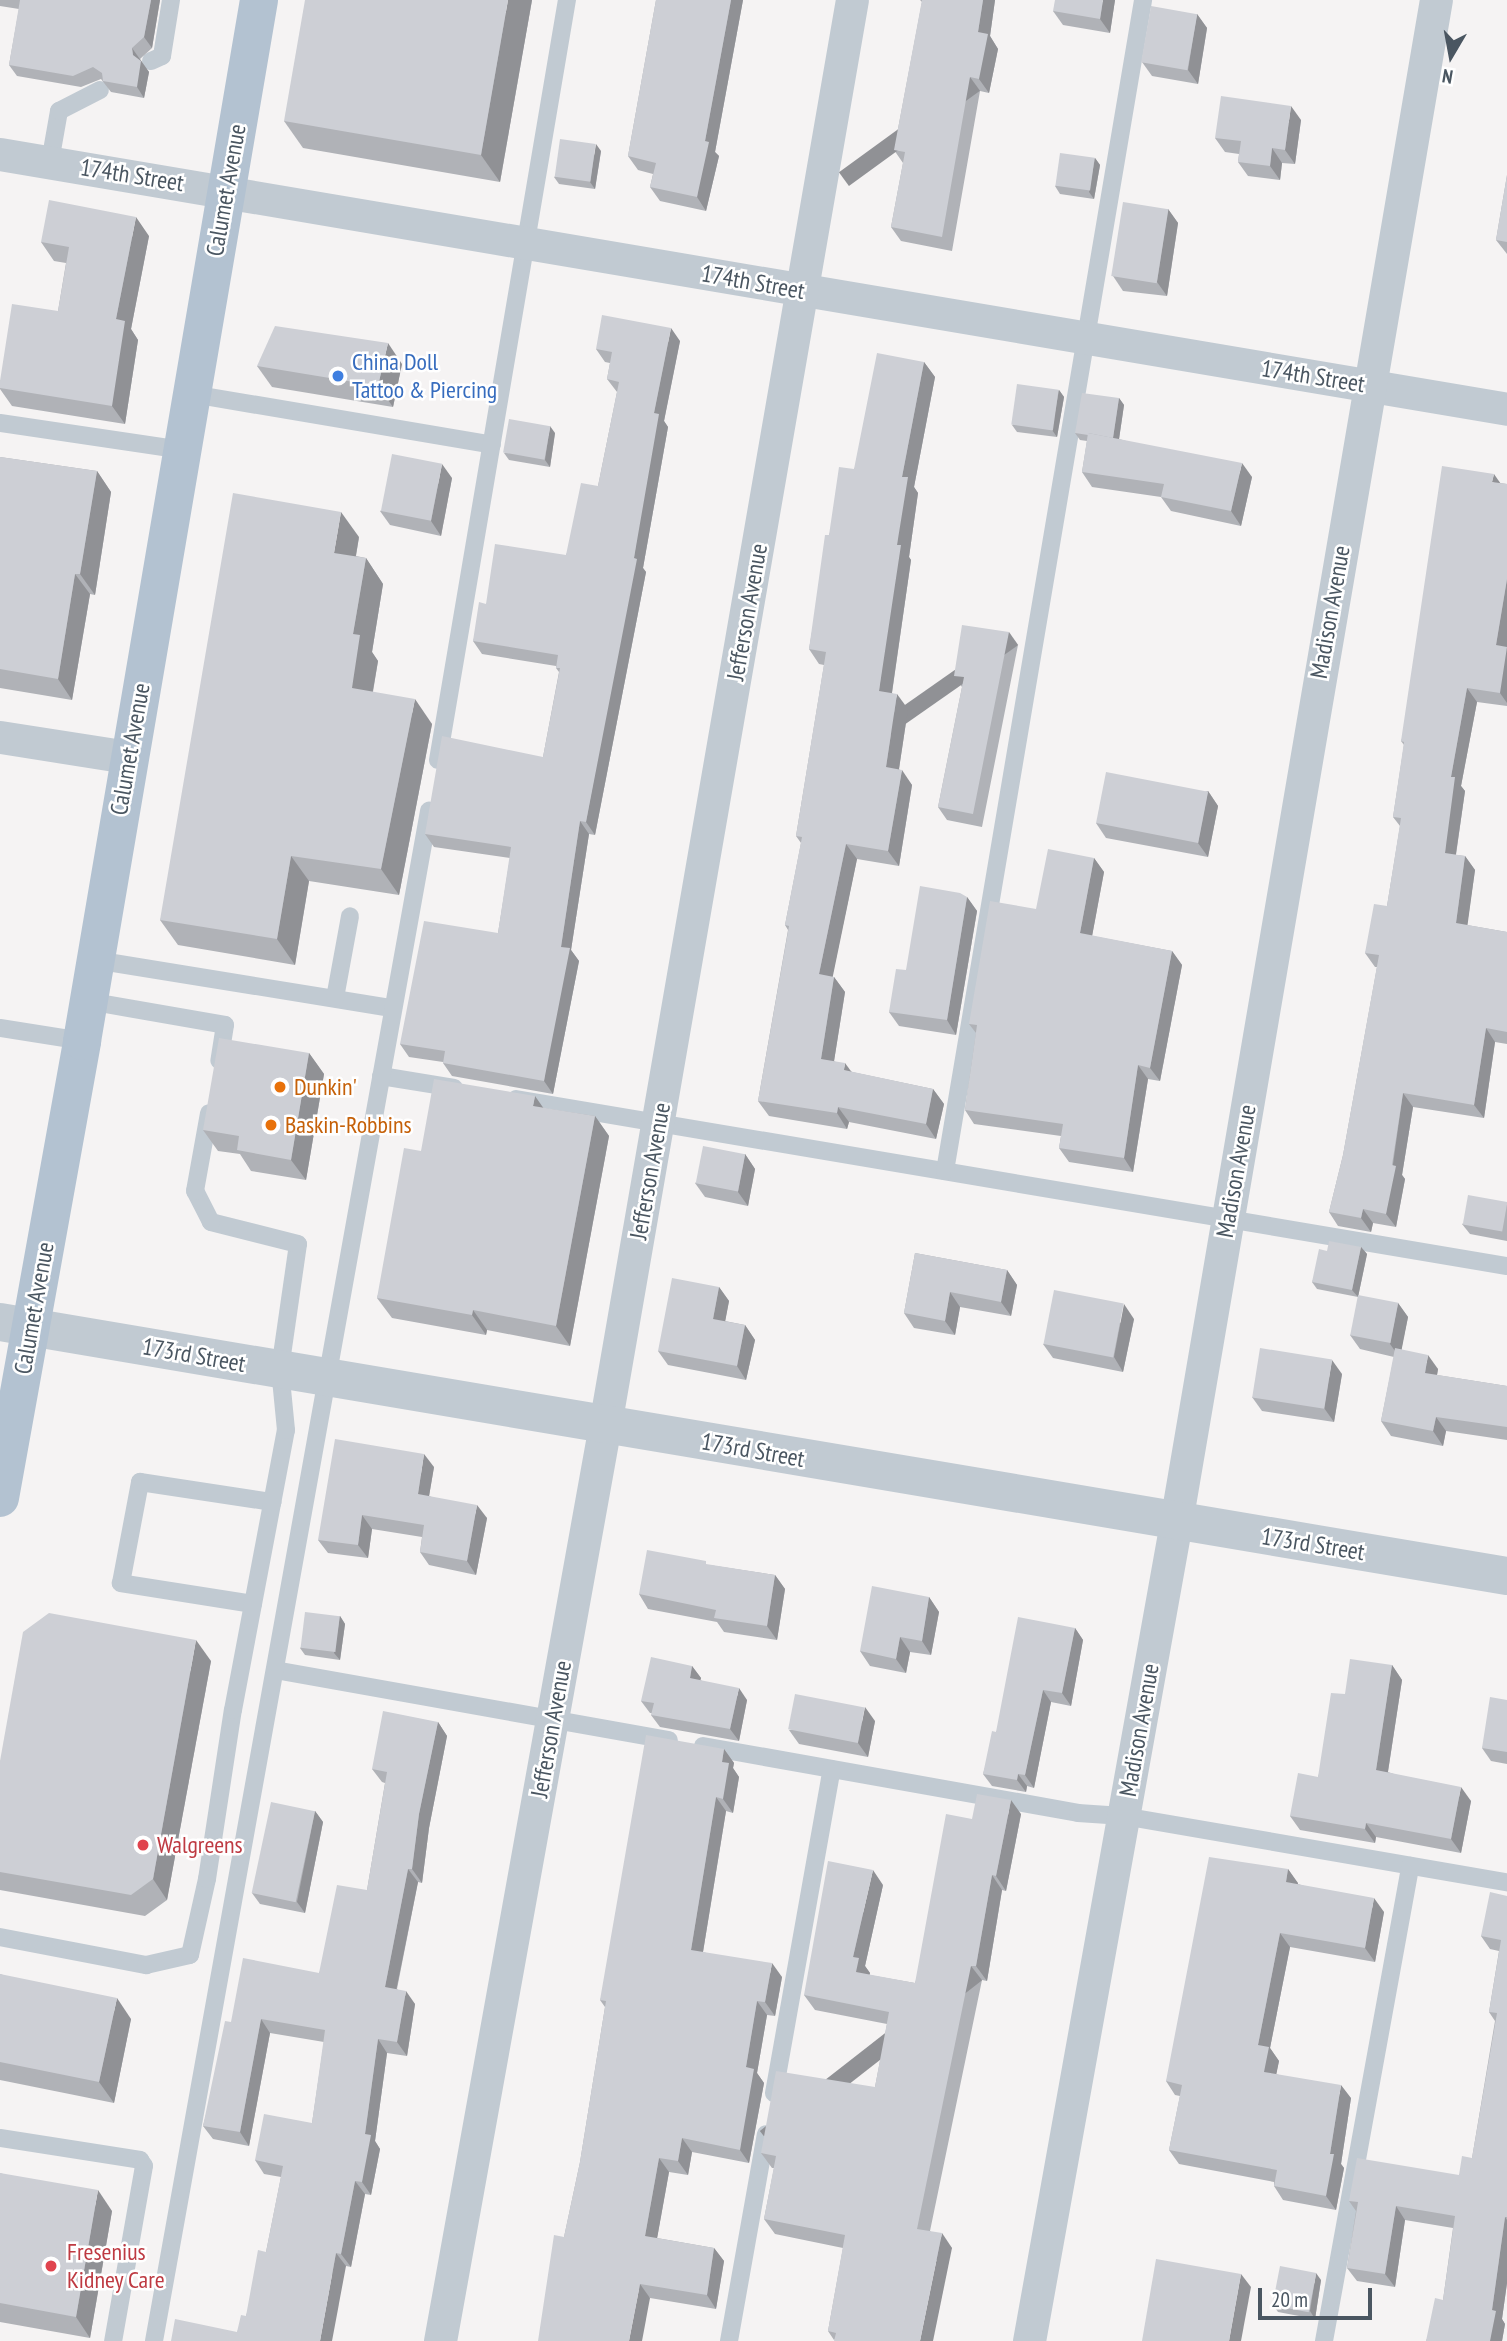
<!DOCTYPE html>
<style>
body{margin:0}
#map{position:relative;width:1507px;height:2341px;overflow:hidden;background:#f5f3f3;font-family:"PT Sans Narrow",sans-serif}
div>[style]{position:absolute}
[style*='--x']{left:calc(var(--x)*1px);top:calc(var(--y)*1px);width:calc(var(--w)*1px);rotate:calc(var(--a)*1deg)}
.service>*{height:18px;margin:-9px;padding:0 9px;transform-origin:9px;border-radius:9px;background:#c1cad2}
.minor>*{height:33px;margin:-16.5px;padding:0 16.5px;transform-origin:16.5px;border-radius:16.5px;background:#c1cad2}
.tertiary>*{height:38px;margin:-19px;padding:0 19px;transform-origin:19px;border-radius:19px;background:#c1cad2}
.primary>*{height:38px;margin:-19px;padding:0 19px;transform-origin:19px;border-radius:19px;background:#b3c2d1}
.wall>*{inset:0;background:#b0b2b7}
.shaded-wall>*{inset:0;background:#909195;transform-origin:0 0}
.building>*{inset:0;background:#cdcfd5;transform-origin:0 0}
.dots>*{width:19px;height:19px;translate:-50% -50%;box-sizing:border-box;border:4px solid #fff;border-radius:50%}
span{translate:-50% -50%;white-space:nowrap;text-align:center;line-height:1.15;-webkit-text-stroke:5px #fff;paint-order:stroke}
.street-label{font-size:24px;color:#4a5661}
.shop-label{font-size:24px;color:#366cbe}
.left{translate:0 -50%;text-align:left}
.food-label{font-size:24px;color:#c56008}
.health-label{font-size:24px;color:#be3a42}
.north{position:absolute;left:1416px;top:21px;width:70px;height:70px;-webkit-text-stroke:5px #fff;paint-order:stroke;rotate:190deg;font-size:19px;font-weight:700;line-height:28px;text-align:center;color:#4a5661}
.north::after{content:'';display:block;margin:auto;width:24px;height:32px;background:#4a5661;clip-path:polygon(50% 0,100% 100%,50% 72%,0 100%)}
.scale{position:absolute;left:1258px;top:2288px;width:114px;height:32px;box-sizing:border-box;border:4px solid #4a5661;border-top:0;padding-left:9px;font-size:21px;line-height:24px;white-space:nowrap;color:#4a5661;-webkit-text-stroke:5px #fff;paint-order:stroke}
</style>
<div id="map">
<div class="service">
<i style="--x:151;--y:61;--w:12;--a:-24"></i>
<i style="--x:162;--y:56;--w:57;--a:-80.9"></i>
<i style="--x:50;--y:162;--w:52;--a:-80"></i>
<i style="--x:59;--y:111;--w:46;--a:-27.1"></i>
<i style="--x:192;--y:394;--w:304;--a:9.6"></i>
<i style="--x:0;--y:423;--w:184;--a:8.4"></i>
<i style="--x:438;--y:760;--w:771;--a:-80.37"></i>
<i style="--x:95;--y:960;--w:302;--a:9.2"></i>
<i style="--x:335;--y:998;--w:83;--a:-79.6"></i>
<i style="--x:88;--y:1001;--w:139;--a:9.9"></i>
<i style="--x:225;--y:1025;--w:36;--a:99"></i>
<i style="--x:0;--y:1028;--w:83;--a:9"></i>
<i style="--x:381;--y:1076;--w:74;--a:9.3"></i>
<i style="--x:516;--y:1099;--w:1005;--a:9.57"></i>
<i style="--x:945;--y:1171;--w:1188;--a:-80.4"></i>
<i style="--x:253;--y:1604;--w:134;--a:-171"></i>
<i style="--x:121;--y:1583;--w:103;--a:-79.3"></i>
<i style="--x:140;--y:1482;--w:134;--a:8.6"></i>
<i style="--x:275;--y:1670;--w:400;--a:10.1"></i>
<i style="--x:703;--y:1746;--w:381;--a:10.1"></i>
<i style="--x:1078;--y:1813;--w:45;--a:3.8"></i>
<i style="--x:1123;--y:1816;--w:390;--a:9.8"></i>
<i style="--x:0;--y:1937;--w:149;--a:10.9"></i>
<i style="--x:146;--y:1965;--w:45;--a:-12.8"></i>
<i style="--x:190;--y:1955;--w:78;--a:-77.4"></i>
<i style="--x:207;--y:1879;--w:171;--a:-81.3"></i>
<i style="--x:233;--y:1710;--w:285;--a:-79.3"></i>
<i style="--x:286;--y:1430;--w:61;--a:-95.6"></i>
<i style="--x:280;--y:1369;--w:126;--a:-81.8"></i>
<i style="--x:298;--y:1244;--w:90;--a:-165.8"></i>
<i style="--x:211;--y:1222;--w:35;--a:-117"></i>
<i style="--x:195;--y:1191;--w:79;--a:-79.8"></i>
<i style="--x:774;--y:2093;--w:329;--a:-79.9"></i>
<i style="--x:0;--y:2138;--w:142;--a:8.9"></i>
<i style="--x:140;--y:2160;--w:7;--a:56"></i>
<i style="--x:144;--y:2166;--w:178;--a:100"></i>
<i style="--x:154;--y:2341;--w:1555;--a:-79.81"></i>
<i style="--x:729;--y:2341;--w:210;--a:-79.9"></i>
<i style="--x:1324;--y:2341;--w:483;--a:-79.7"></i>
</div>
<div class="minor">
<i style="--x:0;--y:154;--w:1528;--a:9.6"></i>
<i style="--x:0;--y:737;--w:130;--a:8.9"></i>
<i style="--x:440;--y:2341;--w:931;--a:-79.79"></i>
<i style="--x:605;--y:1425;--w:1446;--a:-80.17"></i>
<i style="--x:1029;--y:2341;--w:832;--a:-79.82"></i>
<i style="--x:1176;--y:1522;--w:1544;--a:-80.31"></i>
</div>
<div class="tertiary">
<i style="--x:0;--y:1322;--w:1528;--a:9.57"></i>
</div>
<div class="primary">
<i style="--x:0;--y:1498;--w:464;--a:-79.8"></i>
<i style="--x:82;--y:1041;--w:1056;--a:-80.35"></i>
</div>
<div class="wall">
<i style="clip-path:polygon(0 0,160px 0,152px 48px,140px 59px,149px 72px,144px 98px,111px 92px,101px 79px,81px 87px,17px 76px,9px 65px,19px 9px,0 6px)"></i>
<i style="clip-path:polygon(532px 0,500px 182px,303px 148px,284px 121px)"></i>
<i style="clip-path:polygon(656px 0,743px 0,715px 152px,719px 156px,706px 211px,660px 201px,650px 187px,653px 174px,638px 170px,628px 156px)"></i>
<i style="clip-path:polygon(920px 0,995px 0,990px 36px,998px 49px,989px 93px,980px 91px,952px 251px,901px 241px,891px 227px,903px 163px,894px 150px,922px 2px)"></i>
<i style="clip-path:polygon(1115px 0,1110px 33px,1063px 25px,1053px 11px)"></i>
<i style="clip-path:polygon(1197px 14px,1207px 28px,1198px 84px,1152px 76px,1142px 62px)"></i>
<i style="clip-path:polygon(1301px 120px,1295px 164px,1282px 163px,1280px 180px,1248px 176px,1238px 162px,1239px 154px,1225px 152px,1215px 138px)"></i>
<i style="clip-path:polygon(601px 151px,595px 189px,559px 184px,554px 177px)"></i>
<i style="clip-path:polygon(1095px 158px,1100px 165px,1094px 199px,1060px 194px,1055px 186px)"></i>
<i style="clip-path:polygon(1507px 175px,1507px 254px,1496px 240px)"></i>
<i style="clip-path:polygon(1168px 209px,1178px 223px,1167px 296px,1123px 291px,1113px 276px)"></i>
<i style="clip-path:polygon(149px 236px,131px 329px,138px 340px,125px 424px,12px 406px,0 389px,0 381px,58px 311px,66px 263px,54px 261px,41px 242px)"></i>
<i style="clip-path:polygon(680px 341px,664px 421px,668px 427px,643px 568px,646px 572px,595px 835px,589px 834px,571px 950px,579px 961px,553px 1094px,452px 1076px,443px 1063px,443px 1062px,409px 1057px,400px 1044px,498px 933px,510px 858px,434px 847px,425px 834px,543px 757px,559px 672px,556px 668px,556px 666px,482px 654px,473px 641px,486px 604px,566px 555px,598px 486px,617px 392px,607px 379px,610px 363px,605px 362px,596px 349px)"></i>
<i style="clip-path:polygon(924px 362px,935px 377px,914px 487px,918px 493px,909px 557px,911px 560px,892px 693px,908px 709px,899px 769px,912px 785px,899px 866px,857px 859px,832px 977px,834px 977px,845px 992px,834px 1061px,852px 1072px,933px 1089px,944px 1104px,936px 1139px,849px 1122px,847px 1129px,769px 1116px,758px 1101px,788px 930px,785px 925px,801px 843px,796px 836px,824px 665px,819px 664px,809px 649px,829px 535px,854px 469px)"></i>
<i style="clip-path:polygon(402px 364px,393px 407px,272px 387px,257px 366px)"></i>
<i style="clip-path:polygon(1059px 390px,1064px 397px,1057px 437px,1017px 432px,1012px 425px)"></i>
<i style="clip-path:polygon(1119px 398px,1124px 405px,1119px 439px,1252px 477px,1241px 526px,1171px 511px,1161px 497px,1092px 487px,1082px 472px,1087px 441px,1080px 440px,1075px 433px)"></i>
<i style="clip-path:polygon(555px 433px,550px 467px,509px 460px,504px 453px)"></i>
<i style="clip-path:polygon(0 457px,97px 471px,111px 492px,95px 595px,90px 594px,72px 700px,0 688px)"></i>
<i style="clip-path:polygon(452px 478px,441px 536px,390px 525px,380px 511px)"></i>
<i style="clip-path:polygon(1500px 483px,1507px 484px,1507px 706px,1477px 702px,1461px 786px,1465px 791px,1456px 855px,1465px 856px,1475px 870px,1467px 925px,1507px 932px,1507px 1044px,1495px 1042px,1484px 1118px,1413px 1107px,1402px 1175px,1405px 1179px,1396px 1227px,1373px 1223px,1371px 1232px,1338px 1226px,1329px 1212px,1343px 1155px,1377px 967px,1375px 967px,1365px 953px,1387px 906px,1400px 826px,1393px 817px,1404px 745px,1401px 741px)"></i>
<i style="clip-path:polygon(359px 537px,356px 556px,366px 558px,383px 584px,372px 652px,378px 661px,373px 692px,432px 724px,399px 895px,309px 881px,295px 965px,178px 945px,160px 920px)"></i>
<i style="clip-path:polygon(1018px 645px,982px 827px,947px 820px,938px 807px,962px 687px,954px 676px)"></i>
<i style="clip-path:polygon(1208px 791px,1218px 806px,1208px 857px,1106px 838px,1096px 823px)"></i>
<i style="clip-path:polygon(1094px 858px,1104px 872px,1092px 936px,1172px 951px,1182px 965px,1160px 1081px,1148px 1079px,1133px 1172px,1069px 1162px,1059px 1148px,1061px 1136px,974px 1124px,965px 1110px,976px 1033px,969px 1024px)"></i>
<i style="clip-path:polygon(967px 897px,977px 911px,956px 1035px,899px 1026px,889px 1012px,906px 970px)"></i>
<i style="clip-path:polygon(309px 1053px,324px 1074px,306px 1180px,251px 1171px,240px 1154px,218px 1151px,203px 1130px)"></i>
<i style="clip-path:polygon(543px 1108px,595px 1116px,609px 1136px,570px 1346px,487px 1330px,486px 1335px,392px 1318px,377px 1298px,421px 1151px)"></i>
<i style="clip-path:polygon(745px 1154px,755px 1169px,748px 1206px,705px 1197px,695px 1183px)"></i>
<i style="clip-path:polygon(1507px 1202px,1507px 1241px,1470px 1234px,1462px 1224px)"></i>
<i style="clip-path:polygon(1361px 1247px,1367px 1254px,1358px 1297px,1317px 1289px,1312px 1282px,1327px 1251px)"></i>
<i style="clip-path:polygon(915px 1253px,1007px 1270px,1017px 1285px,1011px 1316px,960px 1307px,955px 1335px,914px 1328px,904px 1313px)"></i>
<i style="clip-path:polygon(719px 1287px,729px 1301px,725px 1321px,745px 1325px,755px 1340px,746px 1380px,668px 1365px,658px 1351px)"></i>
<i style="clip-path:polygon(1398px 1303px,1408px 1317px,1401px 1350px,1438px 1369px,1437px 1375px,1507px 1386px,1507px 1440px,1446px 1431px,1443px 1446px,1391px 1436px,1381px 1421px,1394px 1357px,1360px 1349px,1350px 1335px)"></i>
<i style="clip-path:polygon(1134px 1319px,1123px 1372px,1053px 1358px,1043px 1344px)"></i>
<i style="clip-path:polygon(1342px 1374px,1334px 1422px,1262px 1411px,1252px 1397px)"></i>
<i style="clip-path:polygon(434px 1467px,429px 1496px,487px 1518px,476px 1575px,429px 1565px,420px 1552px,422px 1537px,372px 1529px,368px 1558px,328px 1553px,318px 1540px)"></i>
<i style="clip-path:polygon(709px 1565px,775px 1575px,785px 1589px,777px 1640px,724px 1632px,717px 1622px,648px 1609px,639px 1594px)"></i>
<i style="clip-path:polygon(929px 1597px,939px 1612px,931px 1655px,910px 1652px,906px 1673px,870px 1666px,860px 1651px)"></i>
<i style="clip-path:polygon(340px 1616px,345px 1624px,340px 1660px,305px 1655px,300px 1648px)"></i>
<i style="clip-path:polygon(1075px 1628px,1083px 1640px,1071px 1706px,1051px 1702px,1034px 1788px,1027px 1786px,1026px 1792px,992px 1786px,983px 1774px,996px 1732px)"></i>
<i style="clip-path:polygon(211px 1661px,167px 1900px,145px 1916px,0 1890px,0 1761px)"></i>
<i style="clip-path:polygon(1392px 1665px,1402px 1680px,1388px 1772px,1471px 1801px,1461px 1853px,1376px 1837px,1375px 1843px,1300px 1830px,1290px 1816px,1318px 1777px,1345px 1694px)"></i>
<i style="clip-path:polygon(692px 1666px,701px 1678px,700px 1680px,747px 1700px,739px 1741px,660px 1727px,651px 1715px,652px 1713px,650px 1713px,641px 1701px)"></i>
<i style="clip-path:polygon(1507px 1700px,1507px 1764px,1491px 1761px,1482px 1748px)"></i>
<i style="clip-path:polygon(875px 1721px,868px 1757px,799px 1744px,789px 1730px)"></i>
<i style="clip-path:polygon(438px 1722px,447px 1736px,429px 1828px,422px 1883px,418px 1882px,397px 1989px,415px 2004px,407px 2056px,387px 2053px,375px 2141px,380px 2149px,371px 2195px,365px 2194px,351px 2267px,346px 2266px,237px 2332px,246px 2316px,266px 2252px,281px 2177px,264px 2174px,255px 2160px,312px 2123px,324px 2042px,270px 2033px,249px 2146px,213px 2139px,203px 2126px,231px 2022px,319px 1973px,367px 1890px,385px 1783px,382px 1782px,372px 1769px)"></i>
<i style="clip-path:polygon(724px 1749px,734px 1763px,733px 1768px,739px 1777px,733px 1813px,726px 1811px,703px 1952px,782px 1977px,775px 2016px,767px 2015px,757px 2073px,764px 2083px,749px 2163px,692px 2152px,688px 2175px,669px 2172px,657px 2238px,714px 2248px,724px 2261px,716px 2309px,650px 2298px,564px 2237px,580px 2162px,605px 2007px,600px 2000px)"></i>
<i style="clip-path:polygon(315px 1811px,323px 1822px,305px 1913px,260px 1904px,252px 1893px)"></i>
<i style="clip-path:polygon(1021px 1814px,1006px 1891px,1002px 1890px,987px 1981px,982px 1980px,930px 2231px,952px 2248px,834px 2340px,828px 2331px,843px 2248px,775px 2234px,764px 2219px,774px 2168px,772px 2168px,761px 2153px,875px 2087px,887px 2024px,815px 2010px,804px 1995px,883px 1885px,865px 1966px,870px 1973px,869px 1975px,915px 1983px,972px 1819px)"></i>
<i style="clip-path:polygon(1288px 1869px,1298px 1884px,1384px 1912px,1375px 1962px,1290px 1947px,1270px 2048px,1279px 2061px,1276px 2074px,1351px 2098px,1341px 2164px,1344px 2168px,1336px 2210px,1283px 2200px,1274px 2186px,1274px 2182px,1179px 2164px,1169px 2150px,1180px 2096px,1175px 2095px,1166px 2081px)"></i>
<i style="clip-path:polygon(1507px 1896px,1507px 2283px,1502px 2319px,1505px 2324px,1502px 2341px,1426px 2341px,1443px 2300px,1453px 2228px,1405px 2220px,1395px 2287px,1357px 2281px,1347px 2268px,1356px 2211px,1349px 2201px,1459px 2175px,1472px 2158px,1495px 2021px,1489px 2012px,1499px 1951px,1490px 1949px,1481px 1936px)"></i>
<i style="clip-path:polygon(0 1974px,131px 2019px,114px 2103px,0 2080px)"></i>
<i style="clip-path:polygon(0 2173px,112px 2211px,90px 2338px,0 2322px)"></i>
<i style="clip-path:polygon(1321px 2280px,1315px 2319px,1278px 2312px,1273px 2305px)"></i>
</div>
<div class="shaded-wall">
<i style="clip-path:polygon(151px 0,160px 0,152px 48px,144px 37px)"></i>
<i style="clip-path:polygon(508px 0,532px 0,500px 182px,481px 155px)"></i>
<i style="clip-path:polygon(731px 0,743px 0,715px 152px,719px 156px,706px 211px,697px 197px,705px 141px)"></i>
<i style="clip-path:polygon(983px 0,995px 0,990px 36px,998px 49px,989px 93px,979px 79px,978px 32px)"></i>
<i style="clip-path:polygon(1103px 0,1115px 0,1110px 33px,1100px 19px)"></i>
<i style="clip-path:polygon(1197px 14px,1207px 28px,1198px 84px,1188px 70px)"></i>
<i style="clip-path:polygon(132px 48px,149px 72px,144px 98px,137px 87px)"></i>
<i style="left:970px;top:77px;width:17px;height:162px;rotate:54deg"></i>
<i style="clip-path:polygon(1291px 106px,1301px 120px,1295px 164px,1285px 150px)"></i>
<i style="clip-path:polygon(596px 144px,601px 151px,595px 189px,590px 182px)"></i>
<i style="clip-path:polygon(1272px 148px,1282px 163px,1280px 180px,1270px 166px)"></i>
<i style="clip-path:polygon(1095px 158px,1100px 165px,1094px 199px,1089px 192px)"></i>
<i style="clip-path:polygon(1168px 209px,1178px 223px,1167px 296px,1157px 282px)"></i>
<i style="clip-path:polygon(136px 217px,149px 236px,131px 329px,138px 340px,125px 424px,112px 406px,116px 319px)"></i>
<i style="clip-path:polygon(671px 328px,680px 341px,664px 421px,668px 427px,643px 568px,646px 572px,595px 835px,586px 822px,634px 558px,654px 413px)"></i>
<i style="clip-path:polygon(388px 343px,402px 364px,393px 407px,378px 386px)"></i>
<i style="clip-path:polygon(924px 362px,935px 377px,914px 487px,918px 493px,909px 557px,911px 560px,890px 706px,879px 691px,897px 545px,902px 477px)"></i>
<i style="clip-path:polygon(1059px 390px,1064px 397px,1057px 437px,1052px 430px)"></i>
<i style="clip-path:polygon(1119px 398px,1124px 405px,1118px 446px,1113px 438px)"></i>
<i style="clip-path:polygon(550px 426px,555px 433px,550px 467px,545px 460px)"></i>
<i style="clip-path:polygon(1242px 463px,1252px 477px,1241px 526px,1231px 511px)"></i>
<i style="clip-path:polygon(442px 464px,452px 478px,441px 536px,431px 521px)"></i>
<i style="clip-path:polygon(97px 471px,111px 492px,95px 595px,80px 574px)"></i>
<i style="clip-path:polygon(1494px 474px,1503px 487px,1492px 482px)"></i>
<i style="clip-path:polygon(341px 512px,359px 537px,352px 578px,334px 553px)"></i>
<i style="clip-path:polygon(366px 558px,383px 584px,372px 652px,378px 661px,369px 713px,352px 688px,353px 634px)"></i>
<i style="clip-path:polygon(75px 574px,90px 594px,72px 700px,58px 679px)"></i>
<i style="clip-path:polygon(1507px 579px,1507px 703px,1500px 693px,1496px 645px)"></i>
<i style="left:1009px;top:632px;width:16px;height:186px;rotate:55deg"></i>
<i style="clip-path:polygon(1467px 688px,1477px 702px,1461px 786px,1465px 791px,1454px 867px,1445px 853px,1451px 777px)"></i>
<i style="clip-path:polygon(897px 694px,908px 709px,897px 782px,886px 767px)"></i>
<i style="clip-path:polygon(415px 699px,432px 724px,399px 895px,381px 869px)"></i>
<i style="clip-path:polygon(902px 770px,912px 785px,899px 866px,888px 851px)"></i>
<i style="clip-path:polygon(1208px 791px,1218px 806px,1208px 857px,1198px 843px)"></i>
<i style="clip-path:polygon(580px 821px,589px 834px,571px 950px,579px 961px,553px 1094px,544px 1081px,561px 947px)"></i>
<i style="clip-path:polygon(846px 844px,857px 859px,830px 990px,819px 974px)"></i>
<i style="clip-path:polygon(291px 856px,309px 881px,295px 965px,277px 939px)"></i>
<i style="clip-path:polygon(1465px 856px,1475px 870px,1466px 936px,1456px 923px)"></i>
<i style="clip-path:polygon(1094px 858px,1104px 872px,1090px 947px,1080px 933px)"></i>
<i style="clip-path:polygon(967px 897px,977px 911px,956px 1035px,947px 1020px)"></i>
<i style="clip-path:polygon(1172px 951px,1182px 965px,1160px 1081px,1150px 1068px)"></i>
<i style="clip-path:polygon(834px 977px,845px 992px,832px 1074px,821px 1059px)"></i>
<i style="clip-path:polygon(1486px 1028px,1495px 1042px,1484px 1118px,1474px 1105px)"></i>
<i style="clip-path:polygon(309px 1053px,324px 1074px,306px 1180px,291px 1160px)"></i>
<i style="clip-path:polygon(845px 1063px,856px 1078px,844px 1070px)"></i>
<i style="clip-path:polygon(1138px 1065px,1148px 1079px,1133px 1172px,1124px 1158px)"></i>
<i style="clip-path:polygon(933px 1089px,944px 1104px,936px 1139px,926px 1124px)"></i>
<i style="clip-path:polygon(1403px 1093px,1413px 1107px,1402px 1175px,1405px 1179px,1396px 1227px,1386px 1214px)"></i>
<i style="clip-path:polygon(535px 1096px,549px 1116px,533px 1106px)"></i>
<i style="clip-path:polygon(838px 1107px,849px 1122px,847px 1129px,837px 1113px)"></i>
<i style="clip-path:polygon(595px 1116px,609px 1136px,570px 1346px,556px 1326px)"></i>
<i style="clip-path:polygon(745px 1154px,755px 1169px,748px 1206px,738px 1192px)"></i>
<i style="clip-path:polygon(1363px 1209px,1373px 1223px,1371px 1232px,1361px 1218px)"></i>
<i style="clip-path:polygon(1361px 1247px,1367px 1254px,1358px 1297px,1352px 1290px)"></i>
<i style="clip-path:polygon(1007px 1270px,1017px 1285px,1011px 1316px,1001px 1302px)"></i>
<i style="clip-path:polygon(719px 1287px,729px 1301px,723px 1333px,713px 1319px)"></i>
<i style="clip-path:polygon(950px 1292px,960px 1307px,955px 1335px,945px 1321px)"></i>
<i style="clip-path:polygon(1398px 1303px,1408px 1317px,1400px 1358px,1390px 1344px)"></i>
<i style="clip-path:polygon(1124px 1304px,1134px 1319px,1123px 1372px,1114px 1357px)"></i>
<i style="clip-path:polygon(473px 1310px,487px 1330px,486px 1335px,472px 1315px)"></i>
<i style="clip-path:polygon(745px 1325px,755px 1340px,746px 1380px,737px 1366px)"></i>
<i style="clip-path:polygon(1428px 1355px,1438px 1369px,1435px 1387px,1425px 1373px)"></i>
<i style="clip-path:polygon(1332px 1360px,1342px 1374px,1334px 1422px,1324px 1408px)"></i>
<i style="clip-path:polygon(1436px 1417px,1446px 1431px,1443px 1446px,1433px 1431px)"></i>
<i style="clip-path:polygon(424px 1454px,434px 1467px,427px 1508px,418px 1494px)"></i>
<i style="clip-path:polygon(477px 1505px,487px 1518px,476px 1575px,467px 1561px)"></i>
<i style="clip-path:polygon(362px 1515px,372px 1529px,368px 1558px,358px 1545px)"></i>
<i style="clip-path:polygon(775px 1575px,785px 1589px,777px 1640px,767px 1626px)"></i>
<i style="clip-path:polygon(929px 1597px,939px 1612px,931px 1655px,922px 1641px)"></i>
<i style="clip-path:polygon(340px 1616px,345px 1624px,340px 1660px,334px 1653px)"></i>
<i style="clip-path:polygon(1075px 1628px,1083px 1640px,1071px 1706px,1062px 1693px)"></i>
<i style="clip-path:polygon(900px 1637px,910px 1652px,906px 1673px,896px 1659px)"></i>
<i style="clip-path:polygon(196px 1640px,211px 1661px,167px 1900px,153px 1879px)"></i>
<i style="clip-path:polygon(1392px 1665px,1402px 1680px,1386px 1784px,1376px 1770px)"></i>
<i style="clip-path:polygon(692px 1666px,701px 1678px,698px 1690px,690px 1678px)"></i>
<i style="clip-path:polygon(739px 1688px,747px 1700px,739px 1741px,730px 1729px)"></i>
<i style="clip-path:polygon(1043px 1690px,1051px 1702px,1034px 1788px,1025px 1775px)"></i>
<i style="clip-path:polygon(865px 1707px,875px 1721px,868px 1757px,858px 1743px)"></i>
<i style="clip-path:polygon(438px 1722px,447px 1736px,429px 1828px,422px 1883px,412px 1869px,419px 1814px)"></i>
<i style="clip-path:polygon(724px 1749px,734px 1763px,733px 1768px,739px 1777px,733px 1813px,723px 1799px,722px 1762px)"></i>
<i style="clip-path:polygon(1018px 1774px,1027px 1786px,1026px 1792px,1017px 1780px)"></i>
<i style="clip-path:polygon(1461px 1787px,1471px 1801px,1461px 1853px,1451px 1839px)"></i>
<i style="clip-path:polygon(716px 1797px,726px 1811px,701px 1964px,691px 1950px)"></i>
<i style="clip-path:polygon(1011px 1800px,1021px 1814px,1006px 1891px,996px 1876px)"></i>
<i style="clip-path:polygon(315px 1811px,323px 1822px,305px 1913px,297px 1902px)"></i>
<i style="clip-path:polygon(1366px 1823px,1376px 1837px,1375px 1843px,1365px 1829px)"></i>
<i style="clip-path:polygon(408px 1869px,418px 1882px,394px 2001px,385px 1987px)"></i>
<i style="clip-path:polygon(1288px 1869px,1298px 1883px,1296px 1895px,1286px 1882px)"></i>
<i style="clip-path:polygon(873px 1870px,883px 1885px,865px 1966px,870px 1973px,867px 1987px,856px 1972px,853px 1957px)"></i>
<i style="clip-path:polygon(992px 1875px,1002px 1890px,987px 1981px,976px 1966px)"></i>
<i style="clip-path:polygon(1374px 1898px,1384px 1912px,1375px 1962px,1365px 1948px)"></i>
<i style="clip-path:polygon(1280px 1933px,1290px 1947px,1270px 2048px,1279px 2061px,1274px 2086px,1264px 2072px,1258px 2045px)"></i>
<i style="clip-path:polygon(772px 1963px,782px 1977px,775px 2016px,765px 2002px)"></i>
<i style="left:971px;top:1966px;width:18px;height:268px;rotate:52deg"></i>
<i style="clip-path:polygon(406px 1991px,415px 2004px,407px 2056px,397px 2042px)"></i>
<i style="clip-path:polygon(117px 1998px,131px 2019px,114px 2103px,99px 2082px)"></i>
<i style="clip-path:polygon(757px 2001px,767px 2015px,757px 2073px,764px 2083px,749px 2163px,740px 2150px,746px 2067px)"></i>
<i style="clip-path:polygon(261px 2019px,270px 2033px,249px 2146px,240px 2132px)"></i>
<i style="clip-path:polygon(378px 2039px,387px 2053px,375px 2141px,380px 2149px,371px 2195px,362px 2182px,365px 2134px)"></i>
<i style="clip-path:polygon(1341px 2085px,1351px 2098px,1341px 2164px,1344px 2168px,1336px 2210px,1326px 2196px,1330px 2154px)"></i>
<i style="clip-path:polygon(682px 2138px,692px 2152px,688px 2175px,678px 2161px)"></i>
<i style="clip-path:polygon(659px 2158px,669px 2172px,655px 2250px,645px 2236px)"></i>
<i style="clip-path:polygon(355px 2181px,365px 2194px,351px 2267px,341px 2254px)"></i>
<i style="clip-path:polygon(98px 2190px,112px 2211px,90px 2338px,76px 2317px)"></i>
<i style="clip-path:polygon(1396px 2206px,1405px 2220px,1395px 2287px,1385px 2274px)"></i>
<i style="clip-path:polygon(1505px 2217px,1507px 2220px,1507px 2283px,1502px 2319px,1505px 2324px,1502px 2341px,1490px 2341px,1492px 2310px)"></i>
<i style="clip-path:polygon(942px 2233px,952px 2248px,933px 2341px,920px 2341px)"></i>
<i style="clip-path:polygon(714px 2248px,724px 2261px,716px 2309px,707px 2295px)"></i>
<i style="clip-path:polygon(336px 2253px,346px 2266px,332px 2341px,320px 2341px)"></i>
<i style="clip-path:polygon(1316px 2273px,1321px 2280px,1315px 2319px,1310px 2311px)"></i>
<i style="clip-path:polygon(1241px 2274px,1251px 2287px,1241px 2341px,1229px 2341px)"></i>
<i style="clip-path:polygon(640px 2284px,650px 2298px,642px 2341px,629px 2341px)"></i>
</div>
<div class="building">
<i style="clip-path:polygon(20px 0,151px 0,144px 37px,132px 48px,133px 55px,141px 61px,137px 87px,103px 81px,102px 73px,93px 67px,73px 76px,9px 65px)"></i>
<i style="clip-path:polygon(305px 0,508px 0,481px 155px,284px 121px)"></i>
<i style="clip-path:polygon(656px 0,731px 0,705px 141px,709px 142px,697px 197px,650px 187px,656px 163px,628px 156px)"></i>
<i style="clip-path:polygon(922px 0,983px 0,978px 32px,988px 34px,979px 79px,970px 77px,942px 237px,891px 227px,905px 152px,894px 150px)"></i>
<i style="clip-path:polygon(1055px 0,1103px 0,1100px 19px,1053px 11px)"></i>
<i style="left:1151px;top:6px;width:47px;height:57px;rotate:10deg"></i>
<i style="clip-path:polygon(1221px 96px,1291px 106px,1285px 150px,1272px 148px,1270px 166px,1238px 162px,1241px 141px,1215px 138px)"></i>
<i style="left:560px;top:139px;width:36px;height:38px;rotate:8deg"></i>
<i style="left:1060px;top:153px;width:35px;height:33px;rotate:8deg"></i>
<i style="clip-path:polygon(1507px 175px,1507px 242px,1496px 240px)"></i>
<i style="clip-path:polygon(49px 200px,136px 217px,116px 319px,125px 321px,112px 406px,0 388px,0 381px,12px 304px,58px 311px,69px 247px,41px 242px)"></i>
<i style="left:1123px;top:202px;width:46px;height:75px;rotate:9deg"></i>
<i style="clip-path:polygon(602px 315px,671px 328px,654px 413px,659px 414px,634px 558px,637px 559px,586px 822px,580px 821px,561px 947px,570px 948px,544px 1081px,443px 1063px,445px 1051px,400px 1044px,424px 921px,498px 933px,511px 847px,425px 834px,442px 736px,543px 757px,560px 668px,556px 668px,558px 655px,473px 641px,479px 602px,486px 604px,495px 544px,566px 555px,581px 483px,598px 486px,619px 382px,607px 379px,612px 352px,596px 349px)"></i>
<i style="clip-path:polygon(275px 326px,388px 343px,378px 386px,257px 366px)"></i>
<i style="clip-path:polygon(877px 353px,924px 362px,902px 477px,908px 477px,897px 545px,901px 545px,879px 691px,897px 694px,886px 767px,902px 770px,888px 851px,846px 844px,819px 974px,834px 977px,821px 1059px,845px 1063px,844px 1070px,933px 1089px,926px 1124px,838px 1107px,837px 1113px,758px 1101px,789px 926px,785px 925px,802px 837px,796px 836px,826px 652px,809px 649px,825px 535px,829px 535px,839px 467px,854px 469px)"></i>
<i style="left:1017px;top:384px;width:42px;height:41px;rotate:8deg"></i>
<i style="clip-path:polygon(1082px 393px,1119px 398px,1113px 438px,1088px 433px,1088px 435px,1075px 433px)"></i>
<i style="left:509px;top:419px;width:42px;height:34px;rotate:10deg"></i>
<i style="clip-path:polygon(1088px 433px,1242px 463px,1231px 511px,1161px 497px,1164px 484px,1082px 472px)"></i>
<i style="left:392px;top:454px;width:51px;height:58px;rotate:11deg"></i>
<i style="clip-path:polygon(0 457px,97px 471px,80px 574px,75px 574px,58px 679px,0 669px)"></i>
<i style="clip-path:polygon(1442px 466px,1494px 474px,1492px 482px,1507px 484px,1507px 579px,1496px 645px,1507px 647px,1500px 693px,1467px 688px,1451px 777px,1455px 777px,1445px 853px,1465px 856px,1456px 923px,1507px 932px,1507px 1032px,1486px 1028px,1474px 1105px,1403px 1093px,1392px 1165px,1396px 1166px,1386px 1214px,1363px 1209px,1361px 1218px,1329px 1212px,1343px 1155px,1379px 955px,1365px 953px,1374px 904px,1387px 906px,1401px 818px,1393px 817px,1404px 742px,1401px 741px)"></i>
<i style="clip-path:polygon(233px 493px,341px 512px,334px 553px,366px 558px,353px 634px,360px 635px,352px 688px,415px 699px,381px 869px,291px 856px,277px 939px,160px 920px)"></i>
<i style="clip-path:polygon(962px 625px,1009px 632px,973px 814px,938px 807px,964px 677px,954px 676px)"></i>
<i style="left:1106px;top:772px;width:104px;height:52px;rotate:11deg"></i>
<i style="clip-path:polygon(1048px 849px,1094px 858px,1080px 933px,1172px 951px,1150px 1068px,1138px 1065px,1124px 1158px,1059px 1148px,1063px 1124px,965px 1110px,977px 1025px,969px 1024px,990px 901px,1036px 909px)"></i>
<i style="clip-path:polygon(920px 886px,960px 893px,967px 897px,947px 1020px,889px 1012px,896px 969px,906px 970px)"></i>
<i style="clip-path:polygon(219px 1038px,309px 1053px,291px 1160px,237px 1150px,239px 1136px,203px 1130px)"></i>
<i style="clip-path:polygon(434px 1079px,535px 1096px,533px 1106px,595px 1116px,556px 1326px,473px 1310px,472px 1315px,377px 1298px,404px 1148px,421px 1151px)"></i>
<i style="left:703px;top:1146px;width:43px;height:38px;rotate:11deg"></i>
<i style="left:1468px;top:1195px;width:40px;height:30px;rotate:10deg"></i>
<i style="clip-path:polygon(1329px 1241px,1361px 1247px,1352px 1290px,1312px 1282px,1319px 1249px,1327px 1251px)"></i>
<i style="clip-path:polygon(915px 1253px,1007px 1270px,1001px 1302px,950px 1292px,945px 1321px,904px 1313px)"></i>
<i style="clip-path:polygon(672px 1278px,719px 1287px,713px 1319px,745px 1325px,737px 1366px,658px 1351px)"></i>
<i style="left:1054px;top:1290px;width:71px;height:55px;rotate:11deg"></i>
<i style="left:1358px;top:1295px;width:41px;height:41px;rotate:11deg"></i>
<i style="left:1260px;top:1348px;width:73px;height:50px;rotate:9deg"></i>
<i style="clip-path:polygon(1395px 1348px,1428px 1355px,1425px 1373px,1507px 1386px,1507px 1427px,1436px 1417px,1433px 1431px,1381px 1421px)"></i>
<i style="clip-path:polygon(335px 1439px,424px 1454px,418px 1494px,477px 1505px,467px 1561px,420px 1552px,424px 1525px,362px 1515px,358px 1545px,318px 1540px)"></i>
<i style="clip-path:polygon(647px 1550px,706px 1561px,706px 1564px,775px 1575px,767px 1626px,714px 1618px,716px 1610px,639px 1594px)"></i>
<i style="clip-path:polygon(872px 1586px,929px 1597px,922px 1641px,900px 1637px,896px 1659px,860px 1651px)"></i>
<i style="left:305px;top:1612px;width:35px;height:36px;rotate:7deg"></i>
<i style="clip-path:polygon(49px 1613px,196px 1640px,153px 1879px,131px 1895px,0 1872px,0 1761px,23px 1632px)"></i>
<i style="clip-path:polygon(1018px 1617px,1075px 1628px,1062px 1693px,1043px 1690px,1025px 1775px,1018px 1774px,1017px 1780px,983px 1774px,992px 1731px,996px 1732px)"></i>
<i style="clip-path:polygon(651px 1657px,692px 1666px,690px 1678px,739px 1688px,730px 1729px,651px 1715px,654px 1703px,641px 1701px)"></i>
<i style="clip-path:polygon(1350px 1659px,1392px 1665px,1376px 1770px,1461px 1787px,1451px 1839px,1366px 1823px,1365px 1829px,1290px 1816px,1298px 1773px,1318px 1777px,1331px 1693px,1345px 1694px)"></i>
<i style="left:795px;top:1694px;width:71px;height:36px;rotate:11deg"></i>
<i style="clip-path:polygon(1490px 1697px,1507px 1700px,1507px 1752px,1482px 1748px)"></i>
<i style="clip-path:polygon(383px 1711px,438px 1722px,419px 1814px,412px 1869px,408px 1869px,385px 1987px,406px 1991px,397px 2042px,378px 2039px,365px 2134px,371px 2135px,362px 2182px,355px 2181px,341px 2254px,336px 2253px,320px 2341px,171px 2341px,175px 2319px,237px 2332px,241px 2315px,246px 2316px,258px 2250px,266px 2252px,283px 2166px,255px 2160px,264px 2114px,312px 2123px,325px 2030px,261px 2019px,240px 2132px,203px 2126px,225px 2021px,231px 2022px,243px 1958px,319px 1973px,337px 1885px,367px 1890px,387px 1772px,372px 1769px)"></i>
<i style="clip-path:polygon(646px 1735px,724px 1749px,722px 1762px,729px 1763px,723px 1799px,716px 1797px,691px 1950px,772px 1963px,765px 2002px,757px 2001px,746px 2067px,754px 2069px,740px 2150px,682px 2138px,678px 2161px,659px 2158px,645px 2236px,714px 2248px,707px 2295px,640px 2284px,629px 2341px,538px 2341px,554px 2235px,564px 2237px,580px 2162px,606px 2001px,600px 2000px)"></i>
<i style="clip-path:polygon(977px 1794px,1011px 1800px,996px 1876px,992px 1875px,976px 1966px,971px 1966px,917px 2229px,942px 2233px,920px 2341px,834px 2341px,836px 2333px,828px 2331px,845px 2235px,764px 2219px,776px 2156px,761px 2153px,776px 2071px,875px 2087px,889px 2012px,804px 1995px,828px 1861px,873px 1870px,853px 1957px,859px 1958px,856px 1972px,915px 1983px,946px 1814px,972px 1819px)"></i>
<i style="left:271px;top:1802px;width:45px;height:93px;rotate:12deg"></i>
<i style="clip-path:polygon(1209px 1857px,1288px 1869px,1286px 1882px,1374px 1898px,1365px 1948px,1280px 1933px,1258px 2045px,1269px 2047px,1264px 2072px,1341px 2085px,1330px 2154px,1334px 2154px,1326px 2196px,1274px 2186px,1277px 2170px,1169px 2150px,1182px 2085px,1166px 2081px)"></i>
<i style="clip-path:polygon(1490px 1892px,1507px 1896px,1507px 2217px,1505px 2217px,1492px 2310px,1496px 2311px,1490px 2341px,1426px 2341px,1435px 2298px,1443px 2300px,1455px 2216px,1396px 2206px,1385px 2274px,1347px 2268px,1358px 2202px,1349px 2201px,1357px 2158px,1459px 2175px,1462px 2156px,1472px 2158px,1497px 2013px,1489px 2012px,1501px 1940px,1481px 1936px)"></i>
<i style="clip-path:polygon(0 1974px,117px 1998px,99px 2082px,0 2062px)"></i>
<i style="clip-path:polygon(0 2173px,98px 2190px,76px 2317px,0 2303px)"></i>
<i style="clip-path:polygon(1156px 2259px,1241px 2274px,1229px 2341px,1142px 2341px)"></i>
<i style="left:1280px;top:2266px;width:37px;height:40px;rotate:11deg"></i>
</div>
<div class="dots">
<i style="left:338px;top:376px;background:#3f7fe0"></i>
<i style="left:280px;top:1087px;background:#e8710a"></i>
<i style="left:271px;top:1125px;background:#e8710a"></i>
<i style="left:143px;top:1845px;background:#e0444e"></i>
<i style="left:51px;top:2266px;background:#e0444e"></i>
</div>
<div class="street-label">
<span style="left:132px;top:175px;rotate:9deg">174th Street</span>
<span style="left:226px;top:190px;rotate:-80deg">Calumet Avenue</span>
<span style="left:753px;top:282px;rotate:10deg">174th Street</span>
<span style="left:1313px;top:376px;rotate:9deg">174th Street</span>
<span style="left:747px;top:612px;rotate:-80deg">Jefferson Avenue</span>
<span style="left:1330px;top:612px;rotate:-80deg">Madison Avenue</span>
<span style="left:130px;top:749px;rotate:-80deg">Calumet Avenue</span>
<span style="left:650px;top:1171px;rotate:-80deg">Jefferson Avenue</span>
<span style="left:1236px;top:1171px;rotate:-80deg">Madison Avenue</span>
<span style="left:34px;top:1308px;rotate:-80deg">Calumet Avenue</span>
<span style="left:194px;top:1355px;rotate:10deg">173rd Street</span>
<span style="left:753px;top:1450px;rotate:10deg">173rd Street</span>
<span style="left:1313px;top:1544px;rotate:9deg">173rd Street</span>
<span style="left:551px;top:1729px;rotate:-80deg">Jefferson Avenue</span>
<span style="left:1139px;top:1730px;rotate:-80deg">Madison Avenue</span>
</div>
<div class="shop-label">
<span class="left" style="left:352px;top:376px">China Doll<br>Tattoo &amp; Piercing</span>
</div>
<div class="food-label">
<span class="left" style="left:294px;top:1087px">Dunkin'</span>
<span class="left" style="left:285px;top:1125px">Baskin-Robbins</span>
</div>
<div class="health-label">
<span class="left" style="left:157px;top:1845px">Walgreens</span>
<span class="left" style="left:67px;top:2266px">Fresenius<br>Kidney Care</span>
</div>
<div class="north">N</div>
<div class="scale">20 m</div>
</div>
